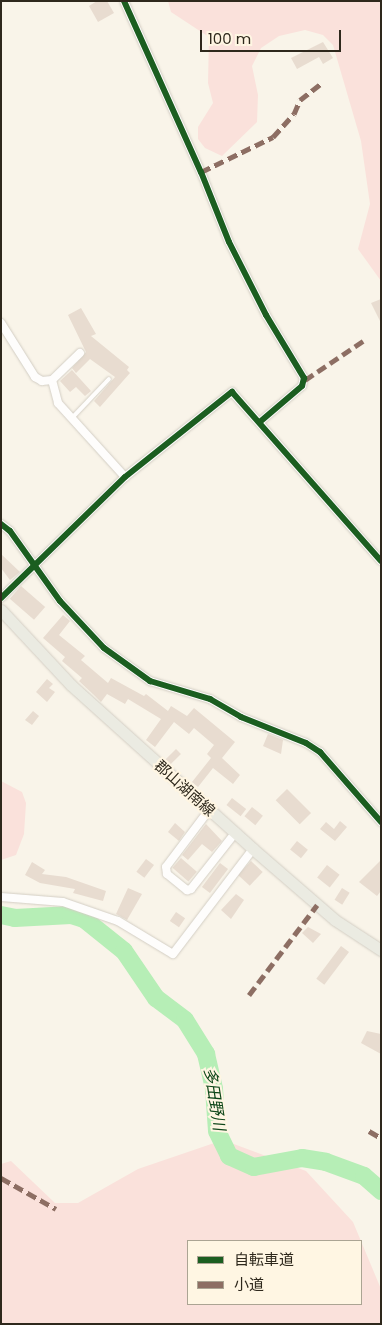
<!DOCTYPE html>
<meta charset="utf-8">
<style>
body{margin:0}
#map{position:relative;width:382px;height:1325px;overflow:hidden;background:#f9f4e9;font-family:Poppins,"Noto Sans JP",sans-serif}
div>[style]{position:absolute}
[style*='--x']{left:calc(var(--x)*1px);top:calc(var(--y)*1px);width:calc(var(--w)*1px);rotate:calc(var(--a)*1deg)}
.green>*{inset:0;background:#fae1db}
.river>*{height:18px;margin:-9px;padding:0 9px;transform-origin:9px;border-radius:9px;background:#b6eeb6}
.building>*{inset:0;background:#e8dcd0;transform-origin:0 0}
.roads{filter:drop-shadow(0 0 1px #d3cec4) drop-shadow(0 0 1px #d3cec4)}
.service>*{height:4px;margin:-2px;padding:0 2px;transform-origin:2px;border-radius:2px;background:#fefdfc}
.minor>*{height:8px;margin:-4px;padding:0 4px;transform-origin:4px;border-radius:4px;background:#fefdfc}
.primary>*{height:11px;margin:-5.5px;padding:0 5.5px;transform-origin:5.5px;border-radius:5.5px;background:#ebebe2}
.quiet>*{height:5px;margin-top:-2.5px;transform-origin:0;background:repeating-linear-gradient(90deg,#8d6e63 0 10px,transparent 0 15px)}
.cycleway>*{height:6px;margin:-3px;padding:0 3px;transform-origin:3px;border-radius:3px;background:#1b5e20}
span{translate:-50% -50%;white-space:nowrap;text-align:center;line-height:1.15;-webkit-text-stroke:4px #fff6e3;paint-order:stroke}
.street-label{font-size:15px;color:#2e281c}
.water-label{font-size:16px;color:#0e4719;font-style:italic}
.frame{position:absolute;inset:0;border:2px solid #2e281c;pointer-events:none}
.legend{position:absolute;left:187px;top:1240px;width:175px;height:65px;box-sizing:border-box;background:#fff6e3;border:1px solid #aba493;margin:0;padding:6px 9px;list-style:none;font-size:15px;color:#2e281c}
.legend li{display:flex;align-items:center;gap:10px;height:25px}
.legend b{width:25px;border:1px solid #aba493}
.scale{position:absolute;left:200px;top:30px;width:141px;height:22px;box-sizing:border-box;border:2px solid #2e281c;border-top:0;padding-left:6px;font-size:15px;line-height:18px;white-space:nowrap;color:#2e281c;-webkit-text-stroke:4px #fff6e3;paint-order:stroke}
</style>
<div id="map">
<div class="green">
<i style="clip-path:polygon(168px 1px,381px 1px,381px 281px,358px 249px,370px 204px,361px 141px,333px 45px,323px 35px,305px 30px,279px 36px,261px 48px,252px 66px,258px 95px,257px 122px,222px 156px,205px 148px,198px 139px,198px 127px,213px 103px,208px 83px,209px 37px,171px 12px)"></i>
<i style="clip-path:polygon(1px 781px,22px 792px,26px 803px,24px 834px,16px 855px,1px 860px)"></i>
<i style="clip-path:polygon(evenodd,223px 1140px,306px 1171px,353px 1222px,381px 1289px,381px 1324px,1px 1324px,1px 1164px,11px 1161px,55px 1203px,78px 1203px,138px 1169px,223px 1140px,188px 1241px,361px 1241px,361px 1304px,188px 1304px,188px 1241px)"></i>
</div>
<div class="river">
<i style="--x:1;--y:915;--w:14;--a:12"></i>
<i style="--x:15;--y:918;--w:56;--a:-3.1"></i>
<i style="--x:71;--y:915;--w:14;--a:17"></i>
<i style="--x:84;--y:919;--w:51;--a:38.7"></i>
<i style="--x:124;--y:951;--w:57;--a:55.8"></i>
<i style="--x:156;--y:998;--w:36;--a:37"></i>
<i style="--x:185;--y:1020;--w:40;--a:58"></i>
<i style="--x:206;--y:1054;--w:36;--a:77"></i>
<i style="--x:214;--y:1089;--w:42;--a:85.9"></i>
<i style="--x:217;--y:1131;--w:28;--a:64"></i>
<i style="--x:229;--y:1156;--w:27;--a:24"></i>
<i style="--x:254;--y:1167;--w:49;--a:-10.6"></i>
<i style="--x:302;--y:1158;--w:24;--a:9"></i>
<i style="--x:326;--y:1162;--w:40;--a:20.2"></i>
<i style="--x:364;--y:1176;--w:23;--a:41"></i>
</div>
<div class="building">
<i style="clip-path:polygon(97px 1px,107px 1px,114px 13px,98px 22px,89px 6px)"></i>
<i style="clip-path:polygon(323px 42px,333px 58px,323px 64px,319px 57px,297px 69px,291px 58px)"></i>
<i style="clip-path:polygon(381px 299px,381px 323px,371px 303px)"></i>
<i style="clip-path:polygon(81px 308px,96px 334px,91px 336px,129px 367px,127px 370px,130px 373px,100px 407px,94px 401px,115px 377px,90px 359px,76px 373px,72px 368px,86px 352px,68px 315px)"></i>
<i style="clip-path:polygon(72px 370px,91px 391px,85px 396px,76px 387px,70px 392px,60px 381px)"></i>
<i style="clip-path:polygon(1px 554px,20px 572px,10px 580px,1px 568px)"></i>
<i style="left:21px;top:586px;width:32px;height:17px;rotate:41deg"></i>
<i style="clip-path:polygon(63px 615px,70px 621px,59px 635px,85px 656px,81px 660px,108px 683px,111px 678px,144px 696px,146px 694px,168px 711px,171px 706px,187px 716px,194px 708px,235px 742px,222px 758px,240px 775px,233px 784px,213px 768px,198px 787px,192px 782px,211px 758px,207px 754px,214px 745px,194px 728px,189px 734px,174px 722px,155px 747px,146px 740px,161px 719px,128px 699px,125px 704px,107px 694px,101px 702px,95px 696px,79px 681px,82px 678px,62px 661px,65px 657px,43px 638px)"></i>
<i style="clip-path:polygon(47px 679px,53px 684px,49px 688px,55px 692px,47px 702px,36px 692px)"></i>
<i style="clip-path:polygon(33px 711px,39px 716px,32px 725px,25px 720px)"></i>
<i style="clip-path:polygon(268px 734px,283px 740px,281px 754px,263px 746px)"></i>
<i style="left:176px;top:749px;width:7px;height:16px;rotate:45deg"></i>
<i style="left:287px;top:789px;width:34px;height:16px;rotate:45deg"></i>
<i style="left:232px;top:798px;width:18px;height:9px;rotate:38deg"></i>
<i style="left:252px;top:807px;width:14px;height:12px;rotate:39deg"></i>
<i style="clip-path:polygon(340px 821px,347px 827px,335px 841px,320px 829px,326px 822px,334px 829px)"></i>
<i style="clip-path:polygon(175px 823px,185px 832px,179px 841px,168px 832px)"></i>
<i style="clip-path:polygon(206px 824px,222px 841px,212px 852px,202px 844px,188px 860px,182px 855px)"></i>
<i style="left:297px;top:841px;width:14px;height:11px;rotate:39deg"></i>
<i style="left:181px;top:858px;width:21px;height:13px;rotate:41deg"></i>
<i style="left:146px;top:859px;width:10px;height:16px;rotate:37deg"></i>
<i style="clip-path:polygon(381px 860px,381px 891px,377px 896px,359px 882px)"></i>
<i style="left:251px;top:861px;width:16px;height:19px;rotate:43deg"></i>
<i style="clip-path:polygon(32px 862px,45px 870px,42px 874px,66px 877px,106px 891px,103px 901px,73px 893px,75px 889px,40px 883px,25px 875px)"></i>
<i style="left:220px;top:863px;width:10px;height:30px;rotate:37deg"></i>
<i style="left:327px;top:865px;width:16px;height:16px;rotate:38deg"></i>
<i style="clip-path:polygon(128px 888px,142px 894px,127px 920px,116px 914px)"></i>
<i style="left:342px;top:888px;width:9px;height:14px;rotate:32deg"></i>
<i style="clip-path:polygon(236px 894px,244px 900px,231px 919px,221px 910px)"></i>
<i style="left:176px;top:912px;width:11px;height:11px;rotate:34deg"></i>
<i style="clip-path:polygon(308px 927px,321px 934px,313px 943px,302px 933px)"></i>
<i style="left:341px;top:946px;width:10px;height:41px;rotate:37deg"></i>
<i style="clip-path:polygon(367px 1031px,381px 1034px,381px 1054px,361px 1043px)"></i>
</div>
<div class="roads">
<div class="service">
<i style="--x:71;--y:419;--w:55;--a:-46.5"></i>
</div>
<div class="minor">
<i style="--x:124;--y:1;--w:188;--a:65.8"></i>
<i style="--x:201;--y:172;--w:75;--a:68.2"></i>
<i style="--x:229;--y:242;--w:82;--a:63.1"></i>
<i style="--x:266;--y:315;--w:74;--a:58.9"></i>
<i style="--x:304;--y:378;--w:8;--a:104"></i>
<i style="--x:302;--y:386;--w:54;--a:139.5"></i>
<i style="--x:1;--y:323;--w:64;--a:57.8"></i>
<i style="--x:35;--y:377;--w:8;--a:30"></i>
<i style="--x:42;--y:381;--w:10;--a:-6"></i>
<i style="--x:80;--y:353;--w:39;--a:136"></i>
<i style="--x:52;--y:380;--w:24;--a:75"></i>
<i style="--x:58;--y:403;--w:100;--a:47.8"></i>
<i style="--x:1;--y:524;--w:11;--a:38"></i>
<i style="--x:10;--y:531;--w:86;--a:54.5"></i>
<i style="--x:60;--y:601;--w:64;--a:46.9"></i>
<i style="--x:104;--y:648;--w:57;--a:35.7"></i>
<i style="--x:150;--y:681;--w:63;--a:16.7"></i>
<i style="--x:210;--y:699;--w:36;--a:30"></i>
<i style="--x:241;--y:717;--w:70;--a:21.8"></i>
<i style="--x:306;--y:743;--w:17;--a:33"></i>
<i style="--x:320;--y:752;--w:93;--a:48.9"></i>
<i style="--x:1;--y:598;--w:173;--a:-44.3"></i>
<i style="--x:125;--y:477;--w:137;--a:-38.5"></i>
<i style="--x:232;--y:392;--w:225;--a:48.6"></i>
<i style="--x:209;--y:810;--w:71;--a:127"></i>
<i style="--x:166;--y:867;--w:7;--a:82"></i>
<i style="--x:167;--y:874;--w:26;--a:39"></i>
<i style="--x:187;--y:890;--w:4;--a:-14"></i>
<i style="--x:191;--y:889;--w:71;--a:-51.8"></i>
<i style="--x:1;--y:897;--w:62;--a:4.6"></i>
<i style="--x:63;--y:902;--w:58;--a:19.1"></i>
<i style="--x:118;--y:921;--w:64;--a:31"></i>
<i style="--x:173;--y:954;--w:132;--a:-52.7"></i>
</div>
<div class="primary">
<i style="--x:1;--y:610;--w:103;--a:47"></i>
<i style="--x:71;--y:685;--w:245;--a:42"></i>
<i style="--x:253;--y:849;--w:108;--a:40.9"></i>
<i style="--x:335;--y:920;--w:55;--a:33.1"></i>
</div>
</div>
<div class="quiet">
<i style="--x:201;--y:172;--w:80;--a:-25.9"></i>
<i style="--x:273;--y:137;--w:31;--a:-48"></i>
<i style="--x:294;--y:114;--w:15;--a:-67"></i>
<i style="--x:300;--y:100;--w:28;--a:-38"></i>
<i style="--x:305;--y:380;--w:73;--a:-33.9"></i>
<i style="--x:249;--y:995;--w:113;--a:-52.9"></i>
<i style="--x:369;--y:1131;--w:14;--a:30"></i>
<i style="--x:1;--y:1178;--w:63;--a:29.4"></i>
</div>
<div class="cycleway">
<i style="--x:124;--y:1;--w:188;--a:65.8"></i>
<i style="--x:201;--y:172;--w:75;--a:68.2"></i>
<i style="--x:229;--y:242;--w:82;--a:63.1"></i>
<i style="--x:266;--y:315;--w:74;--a:58.9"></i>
<i style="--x:304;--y:378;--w:8;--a:104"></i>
<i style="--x:302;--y:386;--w:54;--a:139.5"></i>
<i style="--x:1;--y:524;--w:11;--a:38"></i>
<i style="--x:10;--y:531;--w:86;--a:54.5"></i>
<i style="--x:60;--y:601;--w:64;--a:46.9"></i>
<i style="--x:104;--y:648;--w:57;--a:35.7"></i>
<i style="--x:150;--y:681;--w:63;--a:16.7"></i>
<i style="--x:210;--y:699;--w:36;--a:30"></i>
<i style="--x:241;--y:717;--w:70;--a:21.8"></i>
<i style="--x:306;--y:743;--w:17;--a:33"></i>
<i style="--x:320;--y:752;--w:93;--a:48.9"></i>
<i style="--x:1;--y:598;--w:173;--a:-44.3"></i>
<i style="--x:125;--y:477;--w:137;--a:-38.5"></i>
<i style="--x:232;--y:392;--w:225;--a:48.6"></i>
</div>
<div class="street-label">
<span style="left:185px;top:788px;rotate:42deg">郡山湖南線</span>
</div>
<div class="water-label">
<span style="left:214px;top:1099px;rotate:81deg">多田野川</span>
</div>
<div class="frame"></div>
<ul class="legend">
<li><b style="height:6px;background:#1b5e20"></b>自転車道</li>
<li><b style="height:6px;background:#8d6e63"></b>小道</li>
</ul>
<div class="scale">100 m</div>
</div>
